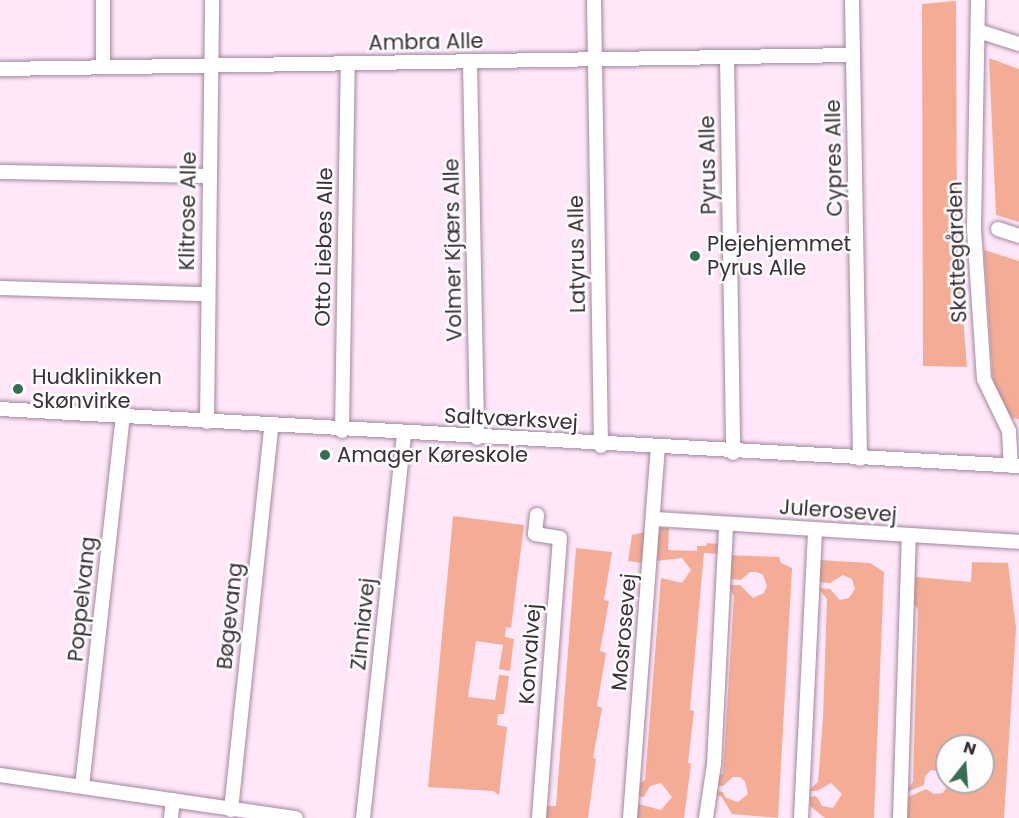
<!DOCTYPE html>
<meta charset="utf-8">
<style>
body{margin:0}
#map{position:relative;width:1019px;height:818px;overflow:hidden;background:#ffe7fa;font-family:Poppins,sans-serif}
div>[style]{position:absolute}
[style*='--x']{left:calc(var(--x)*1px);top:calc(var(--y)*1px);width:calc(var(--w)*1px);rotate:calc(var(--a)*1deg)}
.green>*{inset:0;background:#f4ad94}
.roads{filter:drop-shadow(0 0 2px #a1879d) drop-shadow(0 0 2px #a1879d)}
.minor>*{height:14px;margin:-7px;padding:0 7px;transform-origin:7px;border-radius:7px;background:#fff}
.dots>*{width:16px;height:16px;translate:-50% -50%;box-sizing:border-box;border:3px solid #fdfdfd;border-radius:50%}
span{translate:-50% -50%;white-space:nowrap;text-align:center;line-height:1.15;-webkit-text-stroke:5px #fdfdfd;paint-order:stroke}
.street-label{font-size:21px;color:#3a2f38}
.poi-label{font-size:21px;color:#3a2f38}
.left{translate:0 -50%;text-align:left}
.north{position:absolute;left:935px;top:734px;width:60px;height:60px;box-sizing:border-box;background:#fdfdfd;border:2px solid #afabae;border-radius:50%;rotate:17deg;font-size:16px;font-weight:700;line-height:24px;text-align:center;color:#3a2f38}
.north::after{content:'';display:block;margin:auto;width:21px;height:27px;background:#366d53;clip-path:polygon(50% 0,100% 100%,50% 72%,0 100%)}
</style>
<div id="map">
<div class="green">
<i style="clip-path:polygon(956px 1px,957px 239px,967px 367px,923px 366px,922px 4px)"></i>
<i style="clip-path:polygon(989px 58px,1019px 69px,1019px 222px,996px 215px)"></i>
<i style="clip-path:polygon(984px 250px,1019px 261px,1019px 419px,1012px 418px,993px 382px)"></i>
<i style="clip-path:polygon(453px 516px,524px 525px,511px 628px,506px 627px,505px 637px,514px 639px,510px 671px,499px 669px,503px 645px,476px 641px,468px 697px,495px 700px,499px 675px,509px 676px,504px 714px,498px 714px,497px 725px,507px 727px,499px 795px,493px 791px,428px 787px)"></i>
<i style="clip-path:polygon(658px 528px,669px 528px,668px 550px,697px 551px,697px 546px,706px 546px,707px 543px,718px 544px,718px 554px,704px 553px,690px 710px,694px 711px,688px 763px,691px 764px,684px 818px,634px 818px,635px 803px,661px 810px,672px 797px,661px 783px,650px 786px,644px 797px,636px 796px,637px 785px,645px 780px,661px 578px,682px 583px,691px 570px,682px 558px,656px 561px)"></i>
<i style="clip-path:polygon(645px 532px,643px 563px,628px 561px,632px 535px)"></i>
<i style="clip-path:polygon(576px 548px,612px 552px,604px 600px,609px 601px,600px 651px,606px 653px,597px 706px,602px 708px,593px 758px,596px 759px,588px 818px,545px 818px,546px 806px,556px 806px)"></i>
<i style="clip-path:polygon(729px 555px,779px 557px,781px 563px,792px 568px,778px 818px,732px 814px,721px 796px,713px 794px,713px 791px,723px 792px,726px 798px,738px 802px,748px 794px,745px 781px,740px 777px,733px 777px,723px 786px,713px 786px,714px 780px,723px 773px,734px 596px,728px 585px,740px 585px,753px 598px,764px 593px,767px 586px,763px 575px,757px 572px,750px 572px,741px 580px,728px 579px)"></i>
<i style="clip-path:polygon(912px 555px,916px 555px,916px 577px,971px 582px,972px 562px,1008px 563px,1016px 628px,1004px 818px,903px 818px,906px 798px,926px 789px,934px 794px,943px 793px,950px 782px,983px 782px,983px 746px,947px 746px,947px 773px,931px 770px,925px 776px,924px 785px,904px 793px,913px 782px,918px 609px,910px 601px)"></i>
<i style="clip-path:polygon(819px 560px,870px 563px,884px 572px,874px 818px,825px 818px,810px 806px,810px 797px,816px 796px,822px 806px,833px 808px,842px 794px,831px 783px,817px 791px,808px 791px,818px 782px,823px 718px,827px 599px,818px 588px,830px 589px,840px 600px,849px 598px,855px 589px,852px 579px,843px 575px,830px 583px,818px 582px)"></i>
</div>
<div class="roads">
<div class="minor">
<i style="--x:594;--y:0;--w:446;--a:89.1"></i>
<i style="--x:852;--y:0;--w:459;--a:89"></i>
<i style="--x:978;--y:0;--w:229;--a:91"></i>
<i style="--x:974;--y:229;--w:150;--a:86.2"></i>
<i style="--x:984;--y:379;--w:58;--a:64.3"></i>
<i style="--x:1009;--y:431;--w:35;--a:87"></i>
<i style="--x:978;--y:31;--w:43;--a:17.6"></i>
<i style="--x:727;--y:57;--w:396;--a:89.1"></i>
<i style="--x:470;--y:62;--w:376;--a:88.9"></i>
<i style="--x:103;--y:67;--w:67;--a:-90"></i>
<i style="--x:0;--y:69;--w:853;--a:-0.94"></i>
<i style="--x:0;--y:172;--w:210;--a:1.1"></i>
<i style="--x:998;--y:229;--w:22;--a:18"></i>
<i style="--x:0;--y:288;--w:208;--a:1.7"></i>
<i style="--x:0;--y:409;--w:1021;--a:3.2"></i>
<i style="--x:207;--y:422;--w:422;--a:-89.3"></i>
<i style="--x:342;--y:431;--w:367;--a:-89.1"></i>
<i style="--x:537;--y:515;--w:19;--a:96"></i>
<i style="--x:535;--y:534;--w:25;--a:9"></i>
<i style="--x:560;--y:538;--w:281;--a:94.3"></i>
<i style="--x:655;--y:519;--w:365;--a:3.6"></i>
<i style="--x:0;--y:775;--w:299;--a:8.3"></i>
<i style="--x:82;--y:786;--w:371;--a:-83.7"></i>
<i style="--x:231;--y:810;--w:385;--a:-84"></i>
<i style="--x:171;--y:818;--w:18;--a:-84"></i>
<i style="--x:363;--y:818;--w:386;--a:-83.9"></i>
<i style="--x:630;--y:818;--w:370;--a:-85.7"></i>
<i style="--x:706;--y:818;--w:55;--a:-81.6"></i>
<i style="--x:714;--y:764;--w:240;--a:-87.1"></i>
<i style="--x:801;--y:818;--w:288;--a:-87.2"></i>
<i style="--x:900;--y:818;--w:281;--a:-88.2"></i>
</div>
</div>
<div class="dots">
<i style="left:695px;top:256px;background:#366d53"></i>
<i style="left:18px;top:389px;background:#366d53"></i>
<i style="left:325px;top:455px;background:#366d53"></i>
</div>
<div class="street-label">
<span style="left:426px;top:42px;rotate:-1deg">Ambra Alle</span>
<span style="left:834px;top:158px;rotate:-91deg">Cypres Alle</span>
<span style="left:708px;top:165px;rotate:-91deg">Pyrus Alle</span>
<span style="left:188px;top:211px;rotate:-89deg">Klitrose Alle</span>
<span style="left:324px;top:247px;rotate:-89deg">Otto Liebes Alle</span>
<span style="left:453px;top:250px;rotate:-91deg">Volmer Kjærs Alle</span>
<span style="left:957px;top:252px;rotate:-92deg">Skottegården</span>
<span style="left:577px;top:254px;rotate:-91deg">Latyrus Alle</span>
<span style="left:511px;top:419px;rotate:3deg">Saltværksvej</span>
<span style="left:838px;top:511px;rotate:4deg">Julerosevej</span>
<span style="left:82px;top:599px;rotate:-84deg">Poppelvang</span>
<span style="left:230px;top:616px;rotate:-84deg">Bøgevang</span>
<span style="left:363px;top:624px;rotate:-84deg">Zinniavej</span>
<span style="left:624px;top:632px;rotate:-85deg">Mosrosevej</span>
<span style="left:530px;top:654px;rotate:-86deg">Konvalvej</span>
</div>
<div class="poi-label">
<span class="left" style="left:707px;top:256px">Plejehjemmet<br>Pyrus Alle</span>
<span class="left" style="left:32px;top:389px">Hudklinikken<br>Skønvirke</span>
<span class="left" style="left:337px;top:455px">Amager Køreskole</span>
</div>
<div class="north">N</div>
</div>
